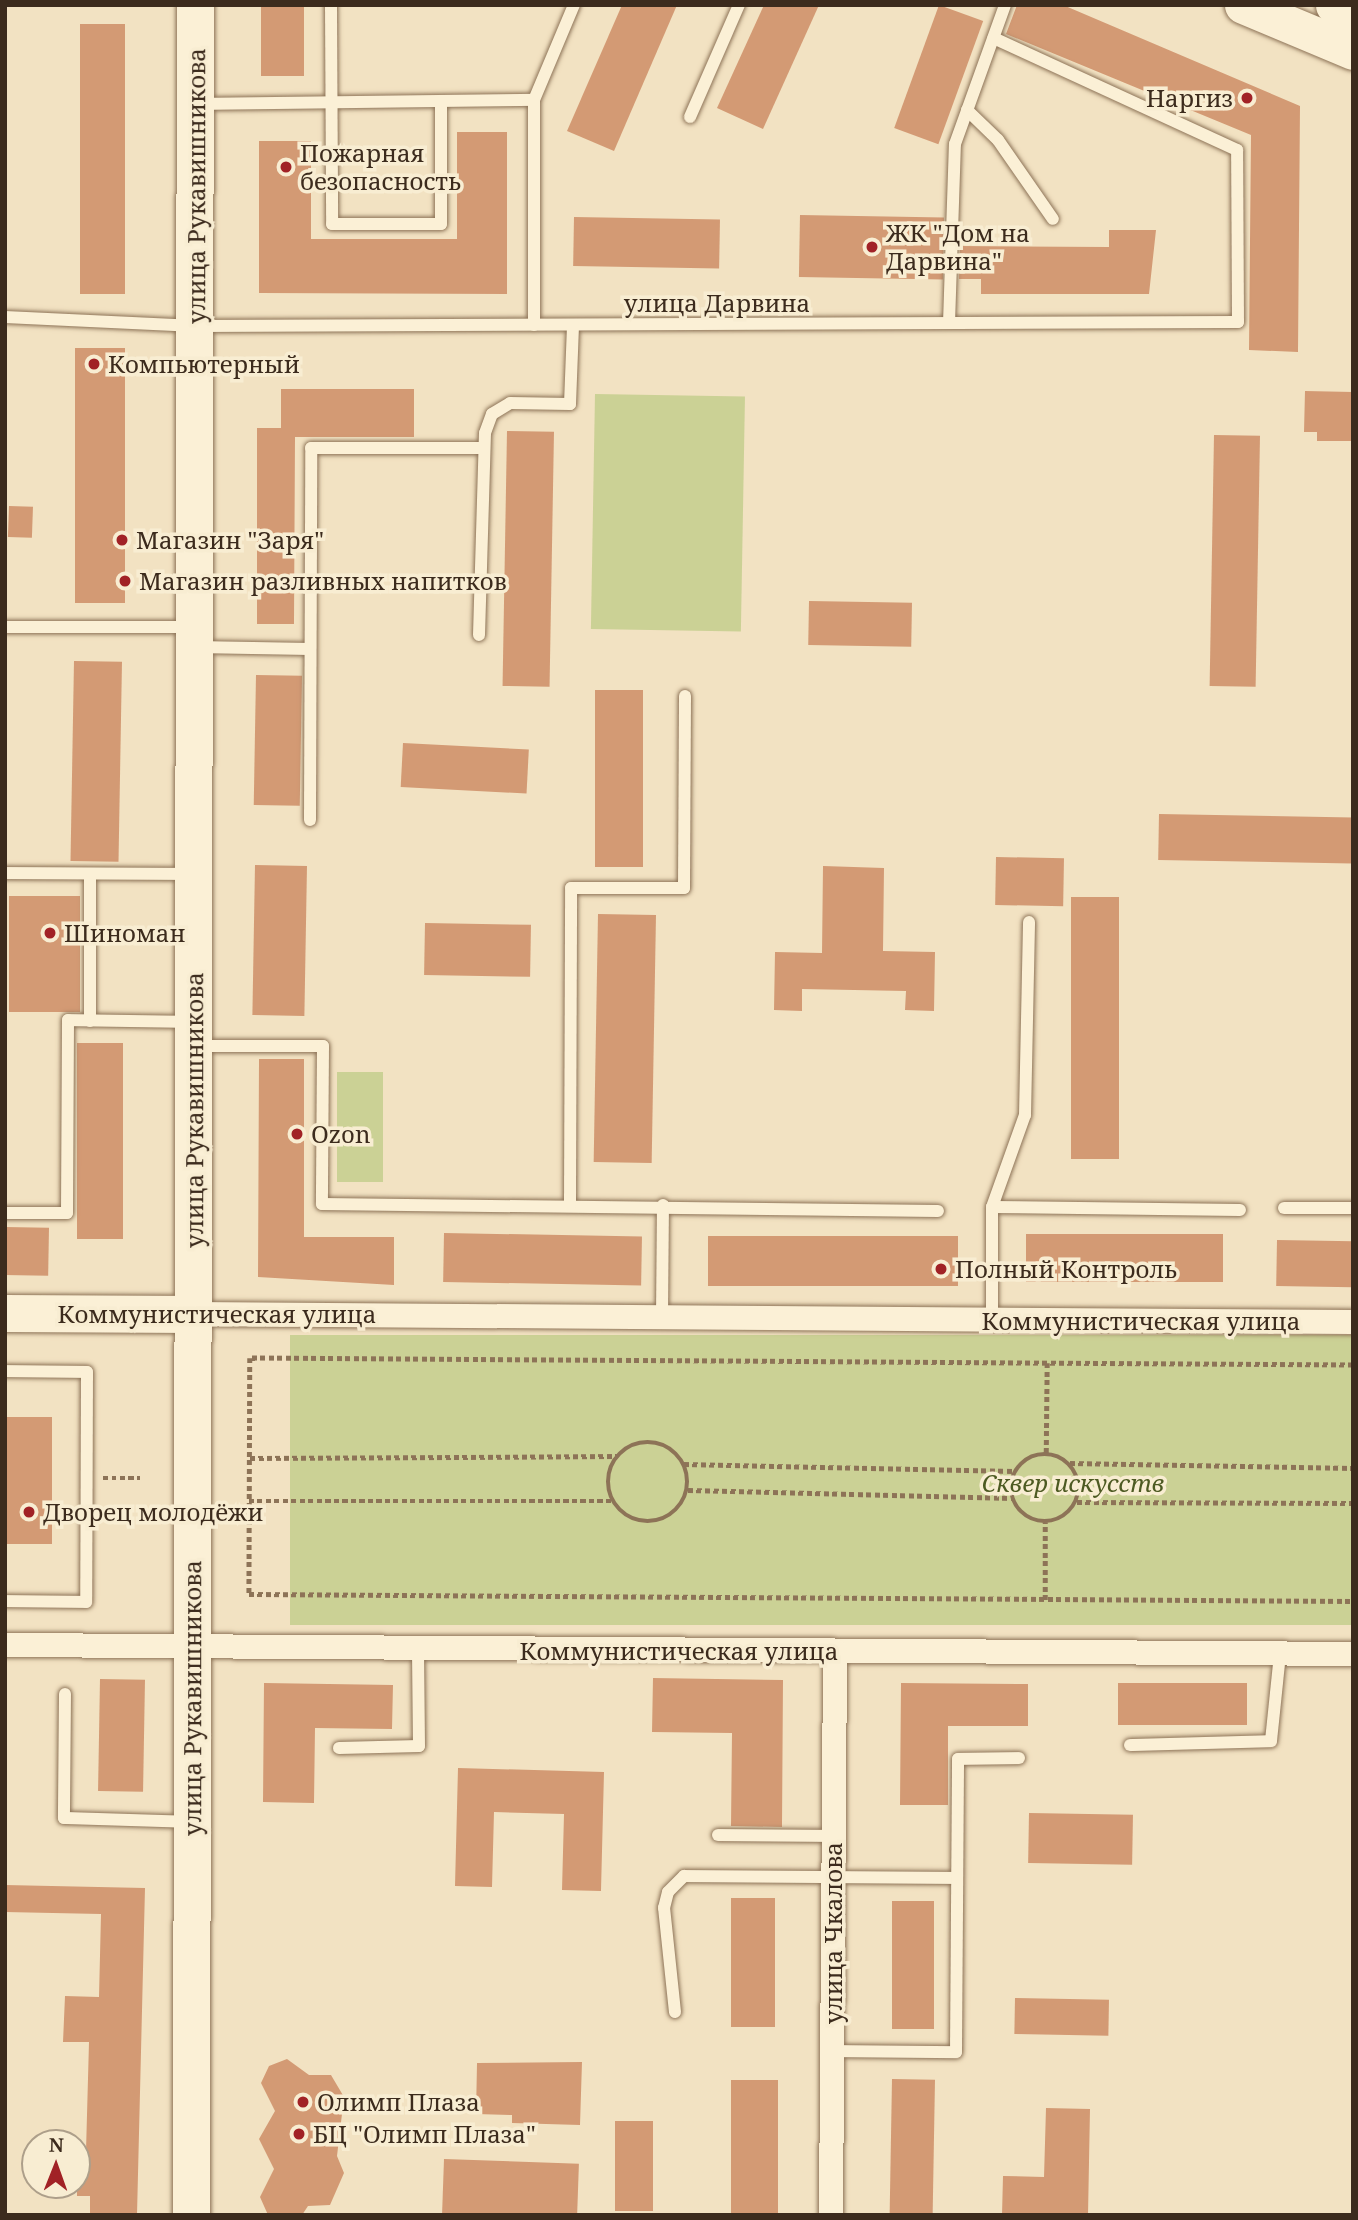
<!DOCTYPE html>
<meta charset="utf-8">
<style>
body{margin:0}
#map{position:relative;width:1358px;height:2220px;overflow:hidden;background:#f2e2c2;font-family:"Noto Serif",serif}
div>[style]{position:absolute}
[style*='--x']{left:calc(var(--x)*1px);top:calc(var(--y)*1px);width:calc(var(--w)*1px);rotate:calc(var(--a)*1deg)}
.green>*{inset:0;background:#cbd195;transform-origin:0 0}
.building>*{inset:0;background:#d39a74;transform-origin:0 0}
.path>*{height:4.5px;margin-top:-2.25px;transform-origin:0;background:repeating-linear-gradient(90deg,#8d7357 0 5px,transparent 0 8.5px)}
.path>.ring{margin:-2.25px;padding:0;box-sizing:content-box;background:none;border:4.5px solid #8d7357;border-radius:50%}
.roads{filter:drop-shadow(0 0 2px #8d7357) drop-shadow(0 0 2px #8d7357)}
.lane>*{height:12px;margin:-6px;padding:0 6px;transform-origin:6px;border-radius:6px;background:#fbf0d6}
.street>*{height:24px;margin:-12px;padding:0 12px;transform-origin:12px;border-radius:12px;background:#fbf0d6}
.secondary>*{height:37px;margin:-18.5px;padding:0 18.5px;transform-origin:18.5px;border-radius:18.5px;background:#fbf0d6}
.dots>*{width:19px;height:19px;translate:-50% -50%;box-sizing:border-box;border:4px solid #f8edd2;border-radius:50%}
span{translate:-50% -50%;white-space:nowrap;text-align:center;line-height:1.15;-webkit-text-stroke:7px #f8edd2;paint-order:stroke}
.poi-label{font-size:24px;color:#3c2b1d}
.right{translate:-100% -50%;text-align:right}
.left{translate:0 -50%;text-align:left}
.street-label{font-size:24px;color:#3c2b1d}
.park-label{font-size:24px;color:#4d5a22;font-style:italic}
.frame{position:absolute;inset:0;border:7px solid #3c2b1d;pointer-events:none}
.north{position:absolute;left:21px;top:2129px;width:70px;height:70px;box-sizing:border-box;background:#f8edd2;border:2px solid #ad9f8a;border-radius:50%;rotate:1deg;font-size:19px;font-weight:700;line-height:28px;text-align:center;color:#3c2b1d}
.north::after{content:'';display:block;margin:auto;width:24px;height:32px;background:#a12226;clip-path:polygon(50% 0,100% 100%,50% 72%,0 100%)}
</style>
<div id="map">
<div class="green">
<i style="left:595px;top:394px;width:150px;height:235px;rotate:1deg"></i>
<i style="left:337px;top:1072px;width:46px;height:110px"></i>
<i style="left:290px;top:1335px;width:1063px;height:290px"></i>
</div>
<div class="building">
<i style="left:261px;top:5px;width:43px;height:71px"></i>
<i style="clip-path:polygon(622px 5px,677px 5px,614px 151px,567px 131px)"></i>
<i style="clip-path:polygon(764px 5px,819px 5px,763px 129px,717px 108px)"></i>
<i style="left:939px;top:5px;width:47px;height:131px;rotate:20deg"></i>
<i style="clip-path:polygon(1017px 5px,1063px 5px,1300px 106px,1298px 352px,1249px 350px,1251px 135px,1006px 34px)"></i>
<i style="left:80px;top:24px;width:45px;height:270px"></i>
<i style="clip-path:polygon(457px 132px,507px 132px,507px 294px,259px 293px,259px 141px,311px 141px,311px 239px,457px 239px)"></i>
<i style="left:800px;top:215px;width:144px;height:62px;rotate:1deg"></i>
<i style="left:574px;top:217px;width:146px;height:49px;rotate:1deg"></i>
<i style="clip-path:polygon(1109px 230px,1156px 230px,1149px 294px,981px 294px,981px 279px,959px 279px,960px 246px,1109px 247px)"></i>
<i style="left:75px;top:348px;width:50px;height:255px"></i>
<i style="clip-path:polygon(281px 389px,414px 389px,414px 437px,295px 437px,294px 624px,257px 624px,257px 428px,281px 428px)"></i>
<i style="clip-path:polygon(1305px 391px,1353px 392px,1353px 441px,1317px 441px,1317px 432px,1304px 432px)"></i>
<i style="left:507px;top:431px;width:47px;height:255px;rotate:1deg"></i>
<i style="left:1214px;top:435px;width:46px;height:251px;rotate:1deg"></i>
<i style="left:9px;top:506px;width:24px;height:31px;rotate:2deg"></i>
<i style="left:809px;top:601px;width:103px;height:44px;rotate:1deg"></i>
<i style="left:74px;top:661px;width:48px;height:200px;rotate:1deg"></i>
<i style="left:256px;top:675px;width:46px;height:130px;rotate:1deg"></i>
<i style="left:595px;top:690px;width:48px;height:177px"></i>
<i style="left:403px;top:743px;width:126px;height:44px;rotate:3deg"></i>
<i style="left:1159px;top:814px;width:194px;height:46px;rotate:1deg"></i>
<i style="left:996px;top:857px;width:68px;height:48px;rotate:1deg"></i>
<i style="left:255px;top:865px;width:52px;height:150px;rotate:1deg"></i>
<i style="clip-path:polygon(823px 866px,884px 868px,883px 951px,935px 952px,934px 1011px,905px 1010px,906px 991px,802px 989px,802px 1011px,774px 1010px,775px 952px,822px 953px)"></i>
<i style="left:9px;top:896px;width:71px;height:116px"></i>
<i style="left:1071px;top:897px;width:48px;height:262px"></i>
<i style="left:598px;top:914px;width:58px;height:248px;rotate:1deg"></i>
<i style="left:425px;top:923px;width:106px;height:52px;rotate:1deg"></i>
<i style="left:77px;top:1043px;width:46px;height:196px"></i>
<i style="clip-path:polygon(259px 1059px,304px 1059px,304px 1237px,394px 1237px,394px 1285px,258px 1277px)"></i>
<i style="left:5px;top:1227px;width:44px;height:48px;rotate:1deg"></i>
<i style="left:444px;top:1233px;width:198px;height:49px;rotate:1deg"></i>
<i style="left:1026px;top:1234px;width:197px;height:48px"></i>
<i style="left:708px;top:1236px;width:250px;height:50px"></i>
<i style="left:1277px;top:1240px;width:76px;height:46px;rotate:1deg"></i>
<i style="left:5px;top:1417px;width:47px;height:127px"></i>
<i style="clip-path:polygon(653px 1678px,783px 1680px,782px 1827px,731px 1826px,732px 1733px,652px 1732px)"></i>
<i style="left:100px;top:1679px;width:45px;height:112px;rotate:1deg"></i>
<i style="clip-path:polygon(264px 1683px,393px 1685px,392px 1729px,315px 1728px,314px 1803px,263px 1802px)"></i>
<i style="clip-path:polygon(901px 1683px,1028px 1684px,1028px 1726px,948px 1726px,948px 1805px,900px 1805px)"></i>
<i style="left:1118px;top:1683px;width:129px;height:42px"></i>
<i style="clip-path:polygon(458px 1768px,604px 1772px,601px 1891px,562px 1890px,564px 1814px,494px 1812px,492px 1887px,455px 1886px)"></i>
<i style="left:1029px;top:1813px;width:104px;height:50px;rotate:1deg"></i>
<i style="clip-path:polygon(5px 1885px,145px 1888px,137px 2215px,90px 2215px,90px 2196px,77px 2196px,77px 2151px,86px 2151px,89px 2042px,63px 2042px,65px 1996px,99px 1997px,101px 1914px,5px 1912px)"></i>
<i style="left:731px;top:1898px;width:44px;height:129px"></i>
<i style="left:892px;top:1901px;width:42px;height:128px"></i>
<i style="left:1015px;top:1998px;width:94px;height:36px;rotate:1deg"></i>
<i style="clip-path:polygon(287px 2059px,309px 2075px,331px 2075px,344px 2097px,337px 2156px,344px 2173px,330px 2205px,308px 2206px,302px 2215px,268px 2215px,260px 2197px,274px 2169px,259px 2139px,275px 2111px,261px 2083px,269px 2066px)"></i>
<i style="clip-path:polygon(582px 2062px,580px 2125px,512px 2123px,512px 2115px,476px 2114px,477px 2063px)"></i>
<i style="left:892px;top:2079px;width:43px;height:136px;rotate:1deg"></i>
<i style="left:731px;top:2080px;width:47px;height:135px"></i>
<i style="clip-path:polygon(1046px 2108px,1090px 2109px,1088px 2215px,1002px 2215px,1003px 2176px,1044px 2177px)"></i>
<i style="left:615px;top:2121px;width:38px;height:90px"></i>
<i style="left:444px;top:2159px;width:135px;height:56px;rotate:2deg"></i>
</div>
<div class="path">
<i style="--x:1353;--y:1365;--w:1103;--a:-179.64"></i>
<i style="--x:250;--y:1358;--w:236;--a:90.2"></i>
<i style="--x:249;--y:1594;--w:1104;--a:0.36"></i>
<i class="ring" style="left:608px;top:1442px;width:75.5px;height:75.5px"></i>
<i style="--x:1046;--y:1453;--w:90;--a:-89.4"></i>
<i class="ring" style="left:1011px;top:1454px;width:63.5px;height:63.5px"></i>
<i style="--x:250;--y:1458;--w:367;--a:-0.3"></i>
<i style="--x:1070;--y:1463;--w:283;--a:1"></i>
<i style="--x:684;--y:1464;--w:330;--a:1.2"></i>
<i style="--x:103;--y:1478;--w:37;--a:0"></i>
<i style="--x:688;--y:1490;--w:324;--a:1.4"></i>
<i style="--x:249;--y:1501;--w:363;--a:0"></i>
<i style="--x:1077;--y:1502;--w:276;--a:0.2"></i>
<i style="--x:1045;--y:1600;--w:78;--a:-90"></i>
</div>
<div class="roads">
<div class="lane">
<i style="--x:331;--y:5;--w:219;--a:89.7"></i>
<i style="--x:332;--y:224;--w:109;--a:0"></i>
<i style="--x:441;--y:224;--w:122;--a:-90"></i>
<i style="--x:199;--y:104;--w:335;--a:-0.7"></i>
<i style="--x:967;--y:110;--w:43;--a:44.1"></i>
<i style="--x:998;--y:140;--w:96;--a:55.2"></i>
<i style="--x:690;--y:117;--w:122;--a:-66.4"></i>
<i style="--x:5;--y:317;--w:191;--a:2.7"></i>
<i style="--x:196;--y:326;--w:1042;--a:-0.22"></i>
<i style="--x:1238;--y:322;--w:172;--a:-90.3"></i>
<i style="--x:1237;--y:150;--w:268;--a:-155.3"></i>
<i style="--x:949;--y:323;--w:179;--a:-88.1"></i>
<i style="--x:955;--y:144;--w:148;--a:-70.2"></i>
<i style="--x:534;--y:325;--w:225;--a:-90"></i>
<i style="--x:534;--y:100;--w:103;--a:-67.2"></i>
<i style="--x:5;--y:627;--w:186;--a:0"></i>
<i style="--x:479;--y:635;--w:202;--a:-88.3"></i>
<i style="--x:485;--y:433;--w:20;--a:-70"></i>
<i style="--x:492;--y:414;--w:21;--a:-31"></i>
<i style="--x:510;--y:403;--w:60;--a:1"></i>
<i style="--x:570;--y:404;--w:79;--a:-87.8"></i>
<i style="--x:195;--y:647;--w:115;--a:1"></i>
<i style="--x:310;--y:820;--w:372;--a:-89.8"></i>
<i style="--x:311;--y:448;--w:173;--a:0"></i>
<i style="--x:5;--y:873;--w:186;--a:0.3"></i>
<i style="--x:90;--y:1021;--w:147;--a:-90"></i>
<i style="--x:194;--y:1046;--w:129;--a:0"></i>
<i style="--x:323;--y:1046;--w:158;--a:90.4"></i>
<i style="--x:322;--y:1204;--w:616;--a:0.65"></i>
<i style="--x:570;--y:1205;--w:317;--a:-89.8"></i>
<i style="--x:571;--y:888;--w:113;--a:0"></i>
<i style="--x:684;--y:888;--w:192;--a:-89.7"></i>
<i style="--x:992;--y:1207;--w:248;--a:0.7"></i>
<i style="--x:1284;--y:1208;--w:69;--a:0"></i>
<i style="--x:5;--y:1213;--w:62;--a:0"></i>
<i style="--x:67;--y:1213;--w:193;--a:-89.7"></i>
<i style="--x:68;--y:1020;--w:123;--a:0.9"></i>
<i style="--x:662;--y:1317;--w:112;--a:-89.5"></i>
<i style="--x:992;--y:1320;--w:113;--a:-90"></i>
<i style="--x:992;--y:1207;--w:98;--a:-70.3"></i>
<i style="--x:1025;--y:1115;--w:193;--a:-88.8"></i>
<i style="--x:5;--y:1371;--w:82;--a:0.7"></i>
<i style="--x:87;--y:1372;--w:230;--a:90.2"></i>
<i style="--x:86;--y:1602;--w:81;--a:-179.3"></i>
<i style="--x:65;--y:1694;--w:124;--a:90.5"></i>
<i style="--x:64;--y:1818;--w:124;--a:1.8"></i>
<i style="--x:1130;--y:1745;--w:141;--a:-1.6"></i>
<i style="--x:1271;--y:1741;--w:87;--a:-84.1"></i>
<i style="--x:339;--y:1748;--w:80;--a:-1.4"></i>
<i style="--x:419;--y:1746;--w:96;--a:-90.6"></i>
<i style="--x:718;--y:1835;--w:116;--a:0.5"></i>
<i style="--x:675;--y:2012;--w:105;--a:-96"></i>
<i style="--x:664;--y:1908;--w:16;--a:-76"></i>
<i style="--x:668;--y:1892;--w:23;--a:-45"></i>
<i style="--x:684;--y:1876;--w:273;--a:0.4"></i>
<i style="--x:832;--y:2051;--w:124;--a:0.5"></i>
<i style="--x:956;--y:2052;--w:293;--a:-89.6"></i>
<i style="--x:958;--y:1759;--w:61;--a:-0.9"></i>
</div>
<div class="street">
<i style="--x:193;--y:1314;--w:1160;--a:0.4"></i>
<i style="--x:5;--y:1645;--w:1348;--a:0.38"></i>
<i style="--x:831;--y:2215;--w:564;--a:-89.59"></i>
</div>
<div class="secondary">
<i style="--x:1243;--y:5;--w:119;--a:22.7"></i>
<i style="--x:1334;--y:5;--w:21;--a:23"></i>
<i style="--x:5;--y:1313;--w:188;--a:0.3"></i>
<i style="--x:191;--y:2215;--w:2210;--a:-89.9"></i>
</div>
</div>
<div class="dots">
<i style="left:1247px;top:98px;background:#a12226"></i>
<i style="left:286px;top:167px;background:#a12226"></i>
<i style="left:872px;top:247px;background:#a12226"></i>
<i style="left:94px;top:364px;background:#a12226"></i>
<i style="left:122px;top:540px;background:#a12226"></i>
<i style="left:125px;top:581px;background:#a12226"></i>
<i style="left:50px;top:933px;background:#a12226"></i>
<i style="left:297px;top:1134px;background:#a12226"></i>
<i style="left:941px;top:1269px;background:#a12226"></i>
<i style="left:29px;top:1512px;background:#a12226"></i>
<i style="left:303px;top:2102px;background:#a12226"></i>
<i style="left:299px;top:2134px;background:#a12226"></i>
</div>
<div class="poi-label">
<span class="right" style="left:1233px;top:98px">Наргиз</span>
<span class="left" style="left:300px;top:167px">Пожарная<br>безопасность</span>
<span class="left" style="left:886px;top:247px">ЖК "Дом на<br>Дарвина"</span>
<span class="left" style="left:108px;top:364px">Компьютерный</span>
<span class="left" style="left:136px;top:540px">Магазин "Заря"</span>
<span class="left" style="left:139px;top:581px">Магазин разливных напитков</span>
<span class="left" style="left:64px;top:933px">Шиноман</span>
<span class="left" style="left:311px;top:1134px">Ozon</span>
<span class="left" style="left:955px;top:1269px">Полный Контроль</span>
<span class="left" style="left:43px;top:1512px">Дворец молодёжи</span>
<span class="left" style="left:317px;top:2102px">Олимп Плаза</span>
<span class="left" style="left:313px;top:2134px">БЦ "Олимп Плаза"</span>
</div>
<div class="street-label">
<span style="left:196px;top:186px;rotate:-90deg">улица Рукавишникова</span>
<span style="left:717px;top:303px">улица Дарвина</span>
<span style="left:194px;top:1110px;rotate:-90deg">улица Рукавишникова</span>
<span style="left:217px;top:1314px">Коммунистическая улица</span>
<span style="left:1141px;top:1321px">Коммунистическая улица</span>
<span style="left:679px;top:1651px">Коммунистическая улица</span>
<span style="left:192px;top:1698px;rotate:-90deg">улица Рукавишникова</span>
<span style="left:833px;top:1933px;rotate:-90deg">улица Чкалова</span>
</div>
<div class="park-label">
<span style="left:1073px;top:1483px">Сквер искусств</span>
</div>
<div class="frame"></div>
<div class="north">N</div>
</div>
